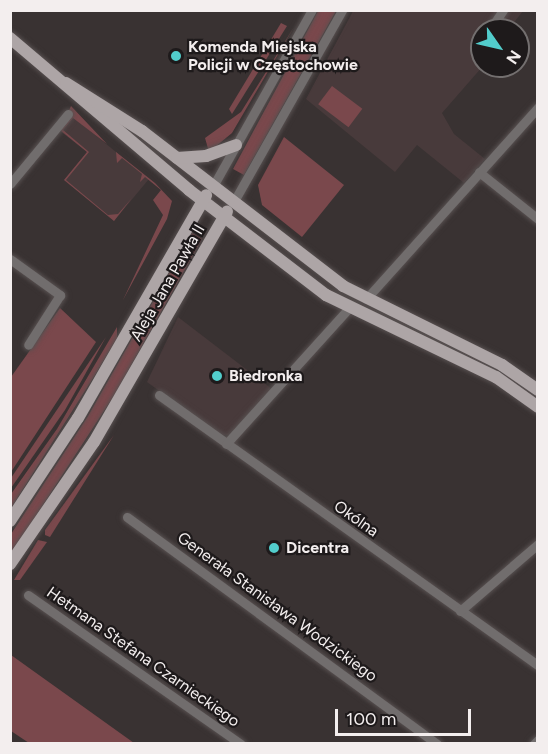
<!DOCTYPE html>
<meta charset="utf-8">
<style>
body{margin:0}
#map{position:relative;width:548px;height:754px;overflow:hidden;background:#393232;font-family:Figtree,sans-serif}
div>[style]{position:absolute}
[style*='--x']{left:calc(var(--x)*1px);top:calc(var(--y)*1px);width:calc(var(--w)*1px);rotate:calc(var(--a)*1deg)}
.built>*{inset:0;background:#483a3b}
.green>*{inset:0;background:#7a484c;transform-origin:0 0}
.roads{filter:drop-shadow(0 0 2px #575050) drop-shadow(0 0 2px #575050)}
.minor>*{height:9px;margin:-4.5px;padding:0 4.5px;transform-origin:4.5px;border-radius:4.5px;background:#716d6d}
.major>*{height:12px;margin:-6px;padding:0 6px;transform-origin:6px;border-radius:6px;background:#ada5a6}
.dots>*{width:16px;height:16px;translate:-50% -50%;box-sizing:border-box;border:3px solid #1e1a1b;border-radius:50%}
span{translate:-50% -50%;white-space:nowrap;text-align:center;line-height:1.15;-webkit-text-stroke:4.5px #1e1a1b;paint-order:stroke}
.poi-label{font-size:16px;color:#f3eeee;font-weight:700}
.left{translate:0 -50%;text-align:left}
.street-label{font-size:16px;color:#f3eeee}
.frame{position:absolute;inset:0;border:12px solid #f3eeee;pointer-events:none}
.north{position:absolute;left:470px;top:18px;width:60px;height:60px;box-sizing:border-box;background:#1e1a1b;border:2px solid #736f6f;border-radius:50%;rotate:124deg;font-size:16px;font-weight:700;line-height:24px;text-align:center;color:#f3eeee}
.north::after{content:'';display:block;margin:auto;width:21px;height:27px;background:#52cdcc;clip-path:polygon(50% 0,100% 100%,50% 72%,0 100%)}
.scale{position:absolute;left:335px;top:709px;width:136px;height:27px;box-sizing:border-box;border:3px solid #f3eeee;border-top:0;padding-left:8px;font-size:18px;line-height:21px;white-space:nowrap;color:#f3eeee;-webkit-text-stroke:4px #1e1a1b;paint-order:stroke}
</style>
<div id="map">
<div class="built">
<i style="clip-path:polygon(353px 11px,523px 11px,508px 30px,482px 30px,483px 66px,442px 113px,454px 134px,485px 159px,464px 183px,417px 145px,395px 172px,306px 99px)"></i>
<i style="clip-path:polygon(72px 116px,149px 179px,114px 221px,64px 180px,87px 152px,60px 131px)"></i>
<i style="clip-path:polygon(178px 317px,272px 389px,230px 435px,220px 435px,147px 382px)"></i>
</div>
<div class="green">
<i style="clip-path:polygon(318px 11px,336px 11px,244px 175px,233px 169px)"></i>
<i style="clip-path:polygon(281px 23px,287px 26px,232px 114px,229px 109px)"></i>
<i style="clip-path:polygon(294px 27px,232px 133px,209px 152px,205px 138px,241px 112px)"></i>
<i style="left:332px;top:86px;width:38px;height:23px;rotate:37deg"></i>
<i style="clip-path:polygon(71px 106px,107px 144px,73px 118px,63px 130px,89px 152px,66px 180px,108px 215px,118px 214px,132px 198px,114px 221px,64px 180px,87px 152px,60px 130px)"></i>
<i style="clip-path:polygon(284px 137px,344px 185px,302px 237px,262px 205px,258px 185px)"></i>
<i style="clip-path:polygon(116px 152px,155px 183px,172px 201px,167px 219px,123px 300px,163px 215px,153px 200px,161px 190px,145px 177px,140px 182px,142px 174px,122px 158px,117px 163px)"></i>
<i style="clip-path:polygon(192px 233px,202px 239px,115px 394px,11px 554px,11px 534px,88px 416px)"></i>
<i style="clip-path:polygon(60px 308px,96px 342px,11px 472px,11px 377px)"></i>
<i style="clip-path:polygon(117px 327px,117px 338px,95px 375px,11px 508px,11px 494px,57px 429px)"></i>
<i style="clip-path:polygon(106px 337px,65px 410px,11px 488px,11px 478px)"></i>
<i style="clip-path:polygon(114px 435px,50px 537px,45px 535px,45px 530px)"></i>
<i style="clip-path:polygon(38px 540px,47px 542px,20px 580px,14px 580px)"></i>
<i style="clip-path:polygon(11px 655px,134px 743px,29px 743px,11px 731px)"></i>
</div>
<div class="roads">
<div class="minor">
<i style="--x:493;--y:25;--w:18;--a:-56"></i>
<i style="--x:479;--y:172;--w:75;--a:38.5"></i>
<i style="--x:10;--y:184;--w:91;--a:-50.4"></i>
<i style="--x:212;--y:188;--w:204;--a:-60.7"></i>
<i style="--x:233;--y:203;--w:222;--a:-60.5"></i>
<i style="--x:10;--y:259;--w:62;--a:35.8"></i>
<i style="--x:60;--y:295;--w:59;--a:122.6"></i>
<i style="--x:366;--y:299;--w:258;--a:-48.1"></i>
<i style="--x:159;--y:395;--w:465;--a:35.5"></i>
<i style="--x:226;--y:444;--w:182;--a:-47.9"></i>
<i style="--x:127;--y:517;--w:384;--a:36.2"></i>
<i style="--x:28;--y:595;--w:260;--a:35"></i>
<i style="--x:460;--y:611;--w:103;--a:-40.7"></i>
<i style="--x:534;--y:744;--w:6;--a:-45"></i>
</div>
<div class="major">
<i style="--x:10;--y:38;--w:235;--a:40.3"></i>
<i style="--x:189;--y:190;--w:173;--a:37.5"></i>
<i style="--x:326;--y:295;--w:189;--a:25.8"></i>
<i style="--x:496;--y:377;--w:52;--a:35.5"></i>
<i style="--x:66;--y:83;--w:90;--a:32.3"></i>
<i style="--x:142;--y:131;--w:254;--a:37.6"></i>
<i style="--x:343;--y:286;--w:178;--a:26.4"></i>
<i style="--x:502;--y:365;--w:44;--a:34.8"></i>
<i style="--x:177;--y:158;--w:29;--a:-4"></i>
<i style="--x:206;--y:156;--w:32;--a:-20"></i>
<i style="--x:10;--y:521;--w:123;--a:-56.6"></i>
<i style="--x:78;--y:418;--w:257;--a:-60.1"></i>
<i style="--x:10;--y:564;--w:148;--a:-55.5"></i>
<i style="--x:94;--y:442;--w:266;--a:-60"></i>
</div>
</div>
<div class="dots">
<i style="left:176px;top:56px;background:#52cdcc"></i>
<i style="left:217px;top:376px;background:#52cdcc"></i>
<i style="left:274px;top:548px;background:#52cdcc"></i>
</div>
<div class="poi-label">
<span class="left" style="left:188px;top:56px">Komenda Miejska<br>Policji w Częstochowie</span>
<span class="left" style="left:229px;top:376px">Biedronka</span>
<span class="left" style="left:286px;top:548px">Dicentra</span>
</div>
<div class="street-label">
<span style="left:168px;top:283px;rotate:-60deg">Aleja Jana Pawła II</span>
<span style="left:356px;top:519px;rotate:35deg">Okólna</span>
<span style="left:277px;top:607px;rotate:36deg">Generała Stanisława Wodzickiego</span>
<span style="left:143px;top:657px;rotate:35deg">Hetmana Stefana Czarnieckiego</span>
</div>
<div class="frame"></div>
<div class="north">N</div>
<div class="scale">100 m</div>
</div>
